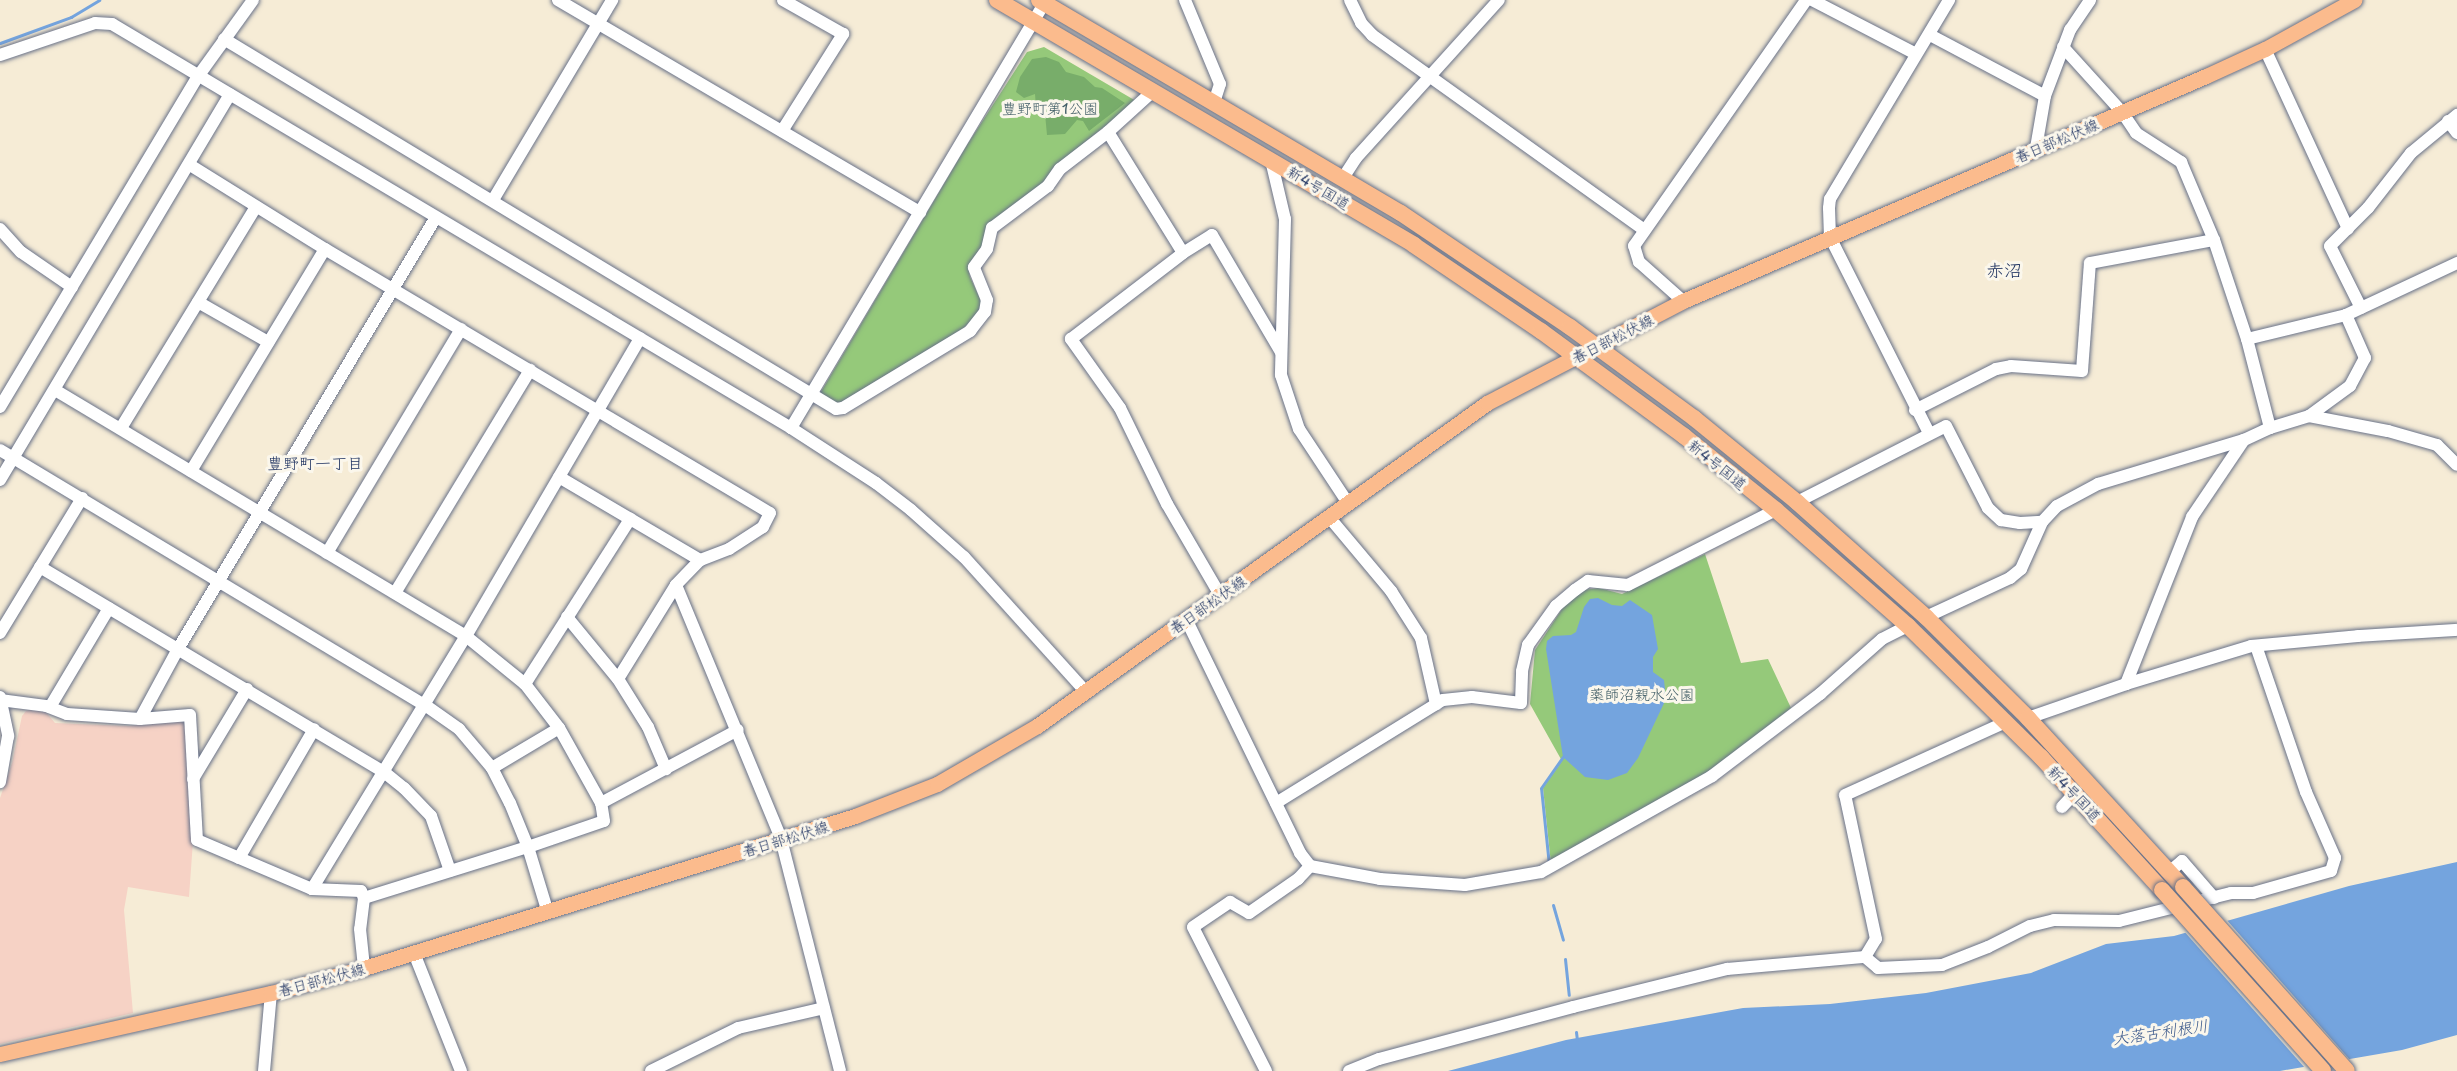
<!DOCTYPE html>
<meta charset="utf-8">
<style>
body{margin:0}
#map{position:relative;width:2457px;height:1071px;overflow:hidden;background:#f6ecd6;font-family:"Playpen Sans","Klee One",sans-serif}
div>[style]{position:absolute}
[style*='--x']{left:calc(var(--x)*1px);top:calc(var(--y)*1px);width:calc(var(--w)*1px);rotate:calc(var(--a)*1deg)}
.built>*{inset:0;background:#f6d2c5}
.green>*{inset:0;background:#95c97a}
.forest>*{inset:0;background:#78ad6a}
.water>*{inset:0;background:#74a4de}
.pier>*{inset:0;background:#f6ecd6}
.stream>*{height:3px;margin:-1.5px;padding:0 1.5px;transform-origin:1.5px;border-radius:1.5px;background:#74a4de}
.roads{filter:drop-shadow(0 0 2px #687188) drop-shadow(0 0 2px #687188)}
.minor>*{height:12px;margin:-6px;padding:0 6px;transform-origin:6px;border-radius:6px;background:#fff}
.major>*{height:15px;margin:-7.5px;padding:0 7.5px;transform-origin:7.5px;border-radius:7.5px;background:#fbbb8d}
.highway>*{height:16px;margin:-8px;padding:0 8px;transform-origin:8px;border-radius:8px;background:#fbbb8d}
.bridges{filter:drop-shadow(0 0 2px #687188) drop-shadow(0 0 2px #687188)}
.highway-bridge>*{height:16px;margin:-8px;padding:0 8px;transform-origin:8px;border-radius:8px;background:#fbbb8d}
span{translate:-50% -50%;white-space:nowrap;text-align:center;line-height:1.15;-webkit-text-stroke:6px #fbf7ec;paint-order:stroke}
.park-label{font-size:15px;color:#405d66}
.street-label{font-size:15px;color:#1b2f5e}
.neighbourhood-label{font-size:16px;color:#1b2f5e}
.water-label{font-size:16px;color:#3a588b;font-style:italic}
.quarter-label{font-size:18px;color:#1b2f5e}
</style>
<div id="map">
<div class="built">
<i style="clip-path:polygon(32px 709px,44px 710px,55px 723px,129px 726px,180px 720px,185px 724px,193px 841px,189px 897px,128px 887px,124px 910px,133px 1013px,0 1044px,0 798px,12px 763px,22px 716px,26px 711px)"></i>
</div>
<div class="green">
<i style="clip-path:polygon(1044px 47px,1136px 101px,1053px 168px,1043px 183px,987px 225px,982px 246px,968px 265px,970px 277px,982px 303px,976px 316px,953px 338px,914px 358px,840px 403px,833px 403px,819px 395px,967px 145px,1027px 52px)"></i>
<i style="clip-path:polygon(1705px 554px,1741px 663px,1768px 659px,1791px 708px,1711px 772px,1551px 864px,1543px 788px,1562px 761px,1530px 704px,1535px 650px,1564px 606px,1583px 590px,1599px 588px,1622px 594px)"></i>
</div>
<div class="forest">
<i style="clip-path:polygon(1046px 57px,1059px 62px,1066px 72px,1084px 77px,1095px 87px,1102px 88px,1125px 103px,1089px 131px,1083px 121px,1077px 120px,1065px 134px,1047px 135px,1045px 114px,1036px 107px,1035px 94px,1024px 98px,1016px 92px,1020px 77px,1032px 59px)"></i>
</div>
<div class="water">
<i style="clip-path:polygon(1598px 598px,1612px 605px,1622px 606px,1630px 600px,1652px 615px,1658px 649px,1653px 657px,1653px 672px,1664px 680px,1666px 699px,1638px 758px,1627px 773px,1608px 780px,1585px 777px,1563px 757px,1546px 649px,1547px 641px,1553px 636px,1571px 635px,1576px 632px,1584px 607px,1590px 599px)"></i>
<i style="clip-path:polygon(2457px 862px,2457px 1035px,2402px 1050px,2280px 1071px,1448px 1071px,1566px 1040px,1743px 1008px,1830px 1004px,1926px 993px,2031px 973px,2106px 944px,2174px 936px,2349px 886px)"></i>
</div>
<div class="pier">
<i style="clip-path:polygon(2225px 918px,2350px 1060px,2305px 1068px,2183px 930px)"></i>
</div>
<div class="stream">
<i style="--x:0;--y:43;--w:76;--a:-20.1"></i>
<i style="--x:71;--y:17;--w:33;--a:-31"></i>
<i style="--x:1549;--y:865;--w:77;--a:-95.9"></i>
<i style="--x:1541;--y:788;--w:38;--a:-55"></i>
<i style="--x:1553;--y:905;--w:36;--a:74"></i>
<i style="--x:1565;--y:959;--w:36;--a:84"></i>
<i style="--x:1576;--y:1032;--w:8;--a:83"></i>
</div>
<div class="roads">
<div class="minor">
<i style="--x:558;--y:0;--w:420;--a:30.4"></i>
<i style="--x:1185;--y:0;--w:91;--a:67.4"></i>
<i style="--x:1220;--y:84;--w:20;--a:108"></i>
<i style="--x:1350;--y:0;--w:25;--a:64"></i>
<i style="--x:1361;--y:23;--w:16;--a:47"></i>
<i style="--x:1372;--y:35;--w:333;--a:35.6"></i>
<i style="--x:1812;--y:0;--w:117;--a:27.4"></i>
<i style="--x:1930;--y:35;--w:130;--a:27.9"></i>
<i style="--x:224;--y:39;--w:715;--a:31.16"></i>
<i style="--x:836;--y:409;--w:7;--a:-8"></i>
<i style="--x:843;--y:408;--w:149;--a:-31.2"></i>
<i style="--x:970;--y:331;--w:24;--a:-52"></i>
<i style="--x:985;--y:312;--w:12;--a:-81"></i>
<i style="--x:987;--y:300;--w:35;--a:-112"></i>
<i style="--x:974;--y:267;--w:22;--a:-54"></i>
<i style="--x:987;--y:249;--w:22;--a:-77"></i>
<i style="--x:992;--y:228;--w:70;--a:-36.9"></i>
<i style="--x:1048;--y:186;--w:21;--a:-55"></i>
<i style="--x:1060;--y:169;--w:61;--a:-37.6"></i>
<i style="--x:1108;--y:132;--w:61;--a:-42.3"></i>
<i style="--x:2063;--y:47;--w:88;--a:47.8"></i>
<i style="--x:2122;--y:112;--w:25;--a:56"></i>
<i style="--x:2136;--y:133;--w:54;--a:32.8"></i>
<i style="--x:2181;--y:162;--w:85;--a:67.1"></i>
<i style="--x:2214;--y:240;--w:104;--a:71.6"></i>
<i style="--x:2247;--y:339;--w:92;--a:75.5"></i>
<i style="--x:2265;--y:49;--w:198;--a:65.2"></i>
<i style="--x:0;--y:55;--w:100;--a:-18.6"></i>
<i style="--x:95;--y:23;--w:17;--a:3"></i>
<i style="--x:112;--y:24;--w:790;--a:30.75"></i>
<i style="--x:791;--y:428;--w:101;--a:32.9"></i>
<i style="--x:876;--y:483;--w:44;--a:37.6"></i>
<i style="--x:911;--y:510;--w:71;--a:41.6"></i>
<i style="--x:964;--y:557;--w:181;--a:47.9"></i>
<i style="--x:2448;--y:121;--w:15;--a:53"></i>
<i style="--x:782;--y:131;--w:115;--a:-57.8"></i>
<i style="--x:843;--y:34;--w:69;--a:-150.5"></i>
<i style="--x:1108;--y:132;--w:142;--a:58.2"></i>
<i style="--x:2036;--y:148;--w:53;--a:-80.2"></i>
<i style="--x:2045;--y:96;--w:71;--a:-69.3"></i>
<i style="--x:2070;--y:30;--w:36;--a:-56"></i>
<i style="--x:1271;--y:160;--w:61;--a:76.7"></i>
<i style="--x:1285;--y:219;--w:156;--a:91.5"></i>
<i style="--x:1281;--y:375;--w:57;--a:71.6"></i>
<i style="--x:1299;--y:429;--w:89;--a:56.5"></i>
<i style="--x:190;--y:165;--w:159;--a:31.9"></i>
<i style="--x:325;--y:249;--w:517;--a:30.68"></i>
<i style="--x:770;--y:513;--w:16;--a:117"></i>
<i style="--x:763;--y:527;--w:40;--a:147.1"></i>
<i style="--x:729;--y:549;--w:31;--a:159"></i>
<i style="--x:700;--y:560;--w:35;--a:134"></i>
<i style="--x:676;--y:585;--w:110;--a:121.7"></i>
<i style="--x:1343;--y:178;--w:24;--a:-57"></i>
<i style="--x:1356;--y:158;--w:213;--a:-47.9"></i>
<i style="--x:493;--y:200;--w:233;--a:-59.2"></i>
<i style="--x:0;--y:229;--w:31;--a:48"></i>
<i style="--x:21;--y:252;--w:62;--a:34.5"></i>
<i style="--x:1683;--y:301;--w:59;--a:-138.4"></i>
<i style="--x:1639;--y:262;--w:17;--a:-107"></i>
<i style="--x:1634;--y:246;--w:300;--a:-55"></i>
<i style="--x:198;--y:302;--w:81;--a:29.7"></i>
<i style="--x:2361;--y:308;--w:69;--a:-116.6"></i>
<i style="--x:2330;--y:246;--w:54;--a:-45"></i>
<i style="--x:2368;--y:208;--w:70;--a:-52"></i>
<i style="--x:2411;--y:153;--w:60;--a:-39.6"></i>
<i style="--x:2247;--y:339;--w:102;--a:-13.6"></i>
<i style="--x:2346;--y:315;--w:123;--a:-25.1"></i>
<i style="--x:0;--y:407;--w:387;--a:-59.1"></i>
<i style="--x:199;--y:75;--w:92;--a:-54.2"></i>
<i style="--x:1915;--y:410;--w:91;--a:-26.8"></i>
<i style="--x:1996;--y:369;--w:15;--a:-11"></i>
<i style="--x:2011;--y:366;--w:71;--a:4"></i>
<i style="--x:2082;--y:371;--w:108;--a:-85.8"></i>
<i style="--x:2090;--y:263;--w:126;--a:-10.5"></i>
<i style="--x:2309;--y:416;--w:80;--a:10.8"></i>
<i style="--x:2388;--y:431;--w:51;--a:15.9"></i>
<i style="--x:2437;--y:445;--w:28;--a:45"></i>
<i style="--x:121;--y:428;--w:259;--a:-58.6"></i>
<i style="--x:791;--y:428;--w:498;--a:-59.2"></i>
<i style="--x:1929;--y:433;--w:220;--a:-116.8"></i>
<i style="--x:1830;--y:237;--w:29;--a:-92"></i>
<i style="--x:1829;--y:208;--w:9;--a:-84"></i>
<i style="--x:1830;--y:199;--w:232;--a:-59.1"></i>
<i style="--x:0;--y:450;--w:496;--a:31"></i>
<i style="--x:425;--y:705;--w:42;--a:35.2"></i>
<i style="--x:459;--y:729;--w:51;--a:49.8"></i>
<i style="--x:492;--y:768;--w:39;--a:63"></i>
<i style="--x:510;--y:803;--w:48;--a:67.8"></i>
<i style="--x:528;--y:847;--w:69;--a:73.1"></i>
<i style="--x:191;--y:471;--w:259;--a:-58.9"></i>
<i style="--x:559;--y:477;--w:164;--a:30.5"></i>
<i style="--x:0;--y:480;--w:449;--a:-59.2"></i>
<i style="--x:1797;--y:502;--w:167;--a:-27"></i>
<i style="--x:1946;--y:426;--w:92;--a:62.9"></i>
<i style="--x:1988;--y:508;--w:18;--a:43"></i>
<i style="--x:2001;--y:520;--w:19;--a:9"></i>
<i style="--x:2020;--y:523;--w:22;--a:-3"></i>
<i style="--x:1329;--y:517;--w:97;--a:50"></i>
<i style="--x:1391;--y:591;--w:56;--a:57.4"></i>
<i style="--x:1421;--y:638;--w:68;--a:77.2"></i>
<i style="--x:327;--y:553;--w:261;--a:-59.1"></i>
<i style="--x:40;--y:567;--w:400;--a:30.8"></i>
<i style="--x:384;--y:772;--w:26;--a:39"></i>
<i style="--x:404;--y:788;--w:39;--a:46"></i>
<i style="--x:431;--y:816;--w:58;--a:70.9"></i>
<i style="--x:676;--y:585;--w:275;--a:67.5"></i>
<i style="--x:781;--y:839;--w:239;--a:75.7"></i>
<i style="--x:395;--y:593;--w:261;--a:-58.8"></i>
<i style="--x:1220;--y:595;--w:105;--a:-120.2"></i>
<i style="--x:1167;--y:504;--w:107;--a:-116.1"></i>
<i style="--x:1120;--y:408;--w:85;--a:-125.4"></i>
<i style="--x:1071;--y:339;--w:141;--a:-37.5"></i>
<i style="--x:1183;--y:253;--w:34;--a:-32"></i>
<i style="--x:1212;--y:235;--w:136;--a:59.5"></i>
<i style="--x:567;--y:617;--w:80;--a:50.6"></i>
<i style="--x:618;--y:679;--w:57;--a:58"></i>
<i style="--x:648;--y:727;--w:46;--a:66.8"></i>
<i style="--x:1926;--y:617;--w:93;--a:-24.9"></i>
<i style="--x:2010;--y:578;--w:14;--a:-39"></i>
<i style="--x:2021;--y:569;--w:51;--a:-65.9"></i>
<i style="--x:2042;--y:522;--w:22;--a:-47"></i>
<i style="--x:2057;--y:506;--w:47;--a:-28.2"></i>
<i style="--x:2098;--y:484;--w:152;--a:-16.8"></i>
<i style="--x:2244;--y:440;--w:29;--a:-25"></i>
<i style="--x:2270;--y:428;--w:41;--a:-17.1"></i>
<i style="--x:2309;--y:416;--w:51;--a:-36.2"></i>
<i style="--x:2350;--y:386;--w:32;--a:-62"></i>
<i style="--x:2365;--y:358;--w:47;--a:-113.8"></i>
<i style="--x:1186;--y:619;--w:260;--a:64"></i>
<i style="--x:1300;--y:853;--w:16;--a:52"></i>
<i style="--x:1310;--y:866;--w:71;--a:10.5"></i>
<i style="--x:1380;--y:879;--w:85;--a:4"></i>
<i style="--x:1465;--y:885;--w:77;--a:-9.7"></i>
<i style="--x:1541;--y:872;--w:196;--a:-29.3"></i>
<i style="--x:1712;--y:776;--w:136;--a:-37.2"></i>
<i style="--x:1820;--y:694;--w:83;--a:-41.6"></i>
<i style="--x:1882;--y:639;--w:29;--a:-27"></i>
<i style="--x:0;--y:633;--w:158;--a:-58.7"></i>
<i style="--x:525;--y:684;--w:196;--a:-57.5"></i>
<i style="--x:2126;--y:684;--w:180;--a:-68.4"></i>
<i style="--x:2192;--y:517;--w:93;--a:-56"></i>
<i style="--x:0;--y:697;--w:40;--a:78"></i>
<i style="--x:8;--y:736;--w:47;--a:99.9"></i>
<i style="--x:0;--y:700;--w:46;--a:7.4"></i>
<i style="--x:46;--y:706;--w:22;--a:21"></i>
<i style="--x:67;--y:714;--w:73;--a:3.9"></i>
<i style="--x:140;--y:719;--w:50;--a:-4.6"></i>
<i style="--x:190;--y:715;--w:125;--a:86.8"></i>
<i style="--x:197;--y:840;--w:125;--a:23.1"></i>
<i style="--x:312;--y:889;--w:49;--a:2.3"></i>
<i style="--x:361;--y:891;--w:8;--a:67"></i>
<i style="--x:364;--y:898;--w:172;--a:-17.3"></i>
<i style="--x:528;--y:847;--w:80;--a:-18.9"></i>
<i style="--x:604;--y:821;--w:18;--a:-99"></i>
<i style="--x:601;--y:803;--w:86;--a:-119.2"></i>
<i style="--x:559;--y:728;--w:56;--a:-127.7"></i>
<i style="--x:525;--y:684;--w:76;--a:-140.9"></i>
<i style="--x:466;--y:636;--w:479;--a:-149.1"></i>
<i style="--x:50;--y:707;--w:115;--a:-59.2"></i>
<i style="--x:2028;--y:718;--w:104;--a:-19.1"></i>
<i style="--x:2126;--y:684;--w:131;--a:-16.9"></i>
<i style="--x:2251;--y:646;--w:107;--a:-5.3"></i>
<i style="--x:2358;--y:636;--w:99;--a:-3.5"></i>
<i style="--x:140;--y:719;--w:80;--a:-61.5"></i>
<i style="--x:178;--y:649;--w:503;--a:-59.15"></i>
<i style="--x:492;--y:768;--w:78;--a:-30.8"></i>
<i style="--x:193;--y:779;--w:105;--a:-59"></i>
<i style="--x:601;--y:803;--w:155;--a:-28.1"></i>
<i style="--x:1276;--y:803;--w:196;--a:-31.7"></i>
<i style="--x:1443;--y:700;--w:29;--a:-6"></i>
<i style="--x:1472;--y:697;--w:49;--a:7"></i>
<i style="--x:1521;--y:703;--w:32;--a:-88"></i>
<i style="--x:1522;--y:671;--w:27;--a:-77"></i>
<i style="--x:1528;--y:645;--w:48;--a:-54.3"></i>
<i style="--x:1556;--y:606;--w:25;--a:-40"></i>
<i style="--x:1575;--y:590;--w:16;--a:-35"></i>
<i style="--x:1588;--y:581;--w:40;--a:5.7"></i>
<i style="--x:1628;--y:585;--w:166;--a:-26.9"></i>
<i style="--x:2062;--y:807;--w:19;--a:-47"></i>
<i style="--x:239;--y:858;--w:149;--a:-59.8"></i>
<i style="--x:2169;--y:872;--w:17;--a:-40"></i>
<i style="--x:2182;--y:861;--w:49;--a:49.1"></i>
<i style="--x:312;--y:889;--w:296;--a:-58.7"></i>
<i style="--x:466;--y:636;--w:345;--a:-59.7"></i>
<i style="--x:364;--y:898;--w:31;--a:97"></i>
<i style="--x:360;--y:929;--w:39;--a:84"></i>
<i style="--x:414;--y:953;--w:127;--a:68.3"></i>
<i style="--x:1865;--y:957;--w:21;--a:-59"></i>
<i style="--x:1876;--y:939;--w:147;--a:-102.1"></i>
<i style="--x:1845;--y:795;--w:177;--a:-24.4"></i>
<i style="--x:264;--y:1071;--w:78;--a:-84.9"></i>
<i style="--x:651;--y:1071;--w:97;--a:-26.3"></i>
<i style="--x:738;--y:1028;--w:88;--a:-13.1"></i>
<i style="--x:1266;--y:1071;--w:161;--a:-116.9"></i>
<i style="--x:1193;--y:927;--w:45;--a:-34"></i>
<i style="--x:1230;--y:902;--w:22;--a:30"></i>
<i style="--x:1249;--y:913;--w:60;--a:-34.8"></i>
<i style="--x:1298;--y:879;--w:18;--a:-47"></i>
<i style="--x:1349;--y:1071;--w:32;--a:-22"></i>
<i style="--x:1379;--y:1059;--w:201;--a:-15"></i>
<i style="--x:1573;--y:1007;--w:159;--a:-13.9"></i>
<i style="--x:1727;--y:969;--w:139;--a:-5"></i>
<i style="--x:1865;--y:957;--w:17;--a:40"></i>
<i style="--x:1878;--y:968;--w:64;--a:-2.7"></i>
<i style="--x:1942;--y:965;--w:49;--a:-21.4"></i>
<i style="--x:1988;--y:947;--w:47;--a:-26.6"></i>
<i style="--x:2030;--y:926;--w:25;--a:-14"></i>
<i style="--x:2054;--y:920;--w:65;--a:0.9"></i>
<i style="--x:2119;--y:921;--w:115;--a:-14"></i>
<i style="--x:2231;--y:893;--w:22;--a:0"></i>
<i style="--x:2253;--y:893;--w:81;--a:-15.8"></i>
<i style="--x:2331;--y:871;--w:14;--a:-73"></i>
<i style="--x:2335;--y:858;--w:72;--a:-113.7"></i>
<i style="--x:2306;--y:792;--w:154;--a:-108.9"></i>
</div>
<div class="major">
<i style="--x:0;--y:1054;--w:278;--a:-12.7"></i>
<i style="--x:271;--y:993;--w:96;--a:-15"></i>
<i style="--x:364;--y:968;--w:514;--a:-17.2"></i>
<i style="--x:855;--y:816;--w:88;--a:-21.3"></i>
<i style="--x:937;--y:784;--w:116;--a:-30.1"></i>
<i style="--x:1037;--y:726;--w:554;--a:-35.67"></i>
<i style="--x:1487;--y:403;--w:221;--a:-27.5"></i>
<i style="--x:1683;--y:301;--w:569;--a:-23.28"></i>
<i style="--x:2206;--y:76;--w:65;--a:-24.6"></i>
<i style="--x:2265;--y:49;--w:102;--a:-28.8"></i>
</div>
<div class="highway">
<i style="--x:997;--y:0;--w:484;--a:30.4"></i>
<i style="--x:1414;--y:245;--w:153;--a:34.1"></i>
<i style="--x:1541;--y:331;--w:177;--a:36.3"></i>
<i style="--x:1684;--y:436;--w:118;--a:38.8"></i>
<i style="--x:1776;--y:510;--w:176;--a:41.3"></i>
<i style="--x:1908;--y:626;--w:187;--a:44.6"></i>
<i style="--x:2041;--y:757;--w:180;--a:47.7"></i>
<i style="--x:1039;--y:0;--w:420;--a:30.5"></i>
<i style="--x:1401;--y:213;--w:204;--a:34"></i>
<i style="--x:1570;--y:327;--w:154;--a:36.3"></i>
<i style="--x:1694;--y:418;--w:133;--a:39.2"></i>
<i style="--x:1797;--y:502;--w:173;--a:41.7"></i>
<i style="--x:1926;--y:617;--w:144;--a:44.7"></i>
<i style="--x:2028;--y:718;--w:229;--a:47.5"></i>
</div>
</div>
<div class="bridges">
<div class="highway-bridge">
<i style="--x:2183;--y:887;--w:246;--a:48.3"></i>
<i style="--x:2162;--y:890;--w:242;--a:48.3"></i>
</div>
</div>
<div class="park-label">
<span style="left:1050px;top:108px">豊野町第1公園</span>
<span style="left:1642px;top:694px">薬師沼親水公園</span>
</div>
<div class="street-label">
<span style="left:2056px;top:140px;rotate:-23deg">春日部松伏線</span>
<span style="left:1319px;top:187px;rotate:31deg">新4号国道</span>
<span style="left:1612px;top:338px;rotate:-27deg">春日部松伏線</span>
<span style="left:1718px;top:464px;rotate:39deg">新4号国道</span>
<span style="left:1207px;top:604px;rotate:-35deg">春日部松伏線</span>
<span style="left:2075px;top:793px;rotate:47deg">新4号国道</span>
<span style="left:785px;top:838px;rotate:-17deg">春日部松伏線</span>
<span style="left:321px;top:979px;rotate:-15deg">春日部松伏線</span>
</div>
<div class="neighbourhood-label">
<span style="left:315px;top:462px">豊野町一丁目</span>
</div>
<div class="water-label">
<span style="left:2160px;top:1031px;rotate:-8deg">大落古利根川</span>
</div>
<div class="quarter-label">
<span style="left:2004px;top:270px">赤沼</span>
</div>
</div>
